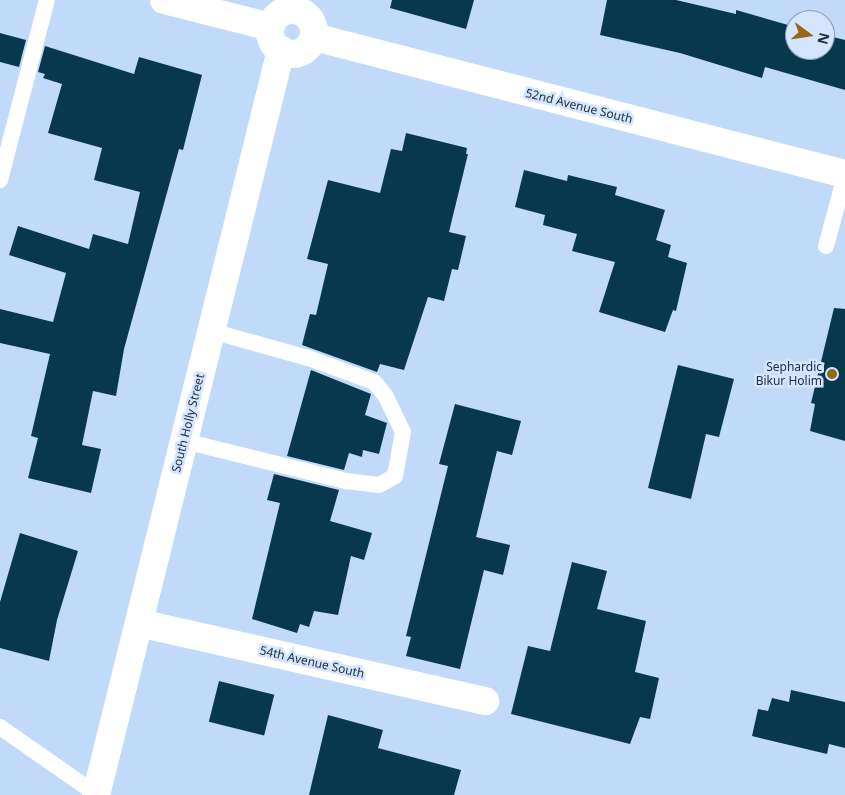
<!DOCTYPE html>
<style>
body{margin:0}
#map{position:relative;width:845px;height:795px;overflow:hidden;background:#c1dafa;font-family:"Noto Sans",sans-serif}
div>[style]{position:absolute}
[style*='--x']{left:calc(var(--x)*1px);top:calc(var(--y)*1px);width:calc(var(--w)*1px);rotate:calc(var(--a)*1deg)}
.building>*{inset:0;background:#08384e;transform-origin:0 0}
.lane>*{height:16px;margin:-8px;padding:0 8px;transform-origin:8px;border-radius:8px;background:#fff}
.street>*{height:28px;margin:-14px;padding:0 14px;transform-origin:14px;border-radius:14px;background:#fff}
.street>.ring{margin:-14px;padding:0;box-sizing:content-box;background:none;border:28px solid #fff;border-radius:50%}
.dots>*{width:14px;height:14px;translate:-50% -50%;box-sizing:border-box;border:2px solid #d4e6ff;border-radius:50%}
span{translate:-50% -50%;white-space:nowrap;text-align:center;line-height:1.15;-webkit-text-stroke:5px #d4e6ff;paint-order:stroke}
.street-label{font-size:12px;color:#243040}
.poi-label{font-size:12px;color:#243040}
.right{translate:-100% -50%;text-align:right}
.north{position:absolute;left:785px;top:10px;width:50px;height:50px;box-sizing:border-box;background:#d4e6ff;border:1px solid #8e9db3;border-radius:50%;rotate:104deg;font-size:14px;font-weight:700;line-height:20px;text-align:center;color:#243040}
.north::after{content:'';display:block;margin:auto;width:18px;height:22px;background:#966716;clip-path:polygon(50% 0,100% 100%,50% 72%,0 100%)}
</style>
<div id="map">
<div class="building">
<i style="clip-path:polygon(392px 0,474px 0,466px 29px,390px 8px)"></i>
<i style="clip-path:polygon(607px 0,676px 0,736px 14px,736px 10px,795px 27px,795px 50px,825px 50px,825px 35px,845px 40px,845px 90px,765px 67px,762px 78px,680px 53px,600px 35px)"></i>
<i style="clip-path:polygon(0 33px,26px 40px,19px 67px,0 62px)"></i>
<i style="clip-path:polygon(45px 46px,134px 74px,139px 57px,202px 75px,183px 150px,179px 149px,124px 349px,116px 396px,93px 391px,82px 445px,101px 449px,91px 493px,28px 478px,38px 438px,31px 436px,50px 354px,0 343px,0 309px,53px 322px,66px 273px,9px 255px,18px 226px,89px 249px,93px 234px,128px 244px,140px 192px,94px 180px,102px 148px,48px 133px,62px 84px,43px 78px,45px 74px,38px 72px)"></i>
<i style="clip-path:polygon(406px 133px,467px 148px,466px 154px,468px 154px,449px 232px,466px 236px,458px 270px,452px 269px,444px 301px,428px 297px,404px 370px,380px 364px,377px 372px,302px 345px,310px 314px,316px 315px,328px 264px,307px 259px,328px 180px,380px 193px,391px 149px,402px 151px)"></i>
<i style="clip-path:polygon(524px 170px,567px 181px,568px 175px,617px 187px,615px 195px,665px 210px,656px 240px,671px 245px,668px 257px,687px 263px,676px 311px,673px 310px,665px 332px,599px 312px,615px 262px,572px 251px,577px 234px,543px 225px,545px 215px,515px 207px)"></i>
<i style="clip-path:polygon(834px 308px,845px 309px,845px 441px,810px 431px,815px 404px,811px 403px)"></i>
<i style="clip-path:polygon(678px 365px,734px 379px,719px 437px,706px 434px,691px 499px,648px 488px)"></i>
<i style="clip-path:polygon(311px 370px,371px 394px,365px 415px,387px 423px,379px 454px,363px 450px,362px 457px,349px 453px,344px 470px,287px 456px)"></i>
<i style="clip-path:polygon(455px 404px,521px 421px,512px 455px,497px 451px,476px 537px,510px 545px,503px 575px,484px 570px,460px 669px,406px 656px,411px 637px,406px 636px,448px 466px,439px 464px)"></i>
<i style="clip-path:polygon(274px 474px,339px 490px,330px 521px,372px 533px,364px 560px,351px 556px,338px 615px,314px 611px,309px 627px,300px 624px,297px 633px,252px 619px,280px 503px,267px 500px)"></i>
<i style="clip-path:polygon(20px 533px,78px 551px,57px 620px,49px 661px,0 648px,0 602px)"></i>
<i style="clip-path:polygon(572px 562px,607px 571px,597px 609px,646px 621px,635px 672px,659px 678px,650px 719px,640px 717px,630px 744px,511px 714px,528px 646px,550px 651px)"></i>
<i style="left:219px;top:681px;width:57px;height:42px;rotate:14deg"></i>
<i style="clip-path:polygon(791px 690px,845px 702px,845px 748px,829px 744px,827px 754px,752px 736px,758px 709px,768px 711px,772px 698px,789px 702px)"></i>
<i style="clip-path:polygon(328px 715px,383px 730px,378px 748px,461px 770px,454px 795px,309px 795px)"></i>
</div>
<div class="lane">
<i style="--x:0;--y:180;--w:186;--a:-75.4"></i>
<i style="--x:826;--y:246;--w:73;--a:-74.8"></i>
<i style="--x:184;--y:441;--w:167;--a:13.9"></i>
<i style="--x:346;--y:481;--w:33;--a:7"></i>
<i style="--x:379;--y:485;--w:18;--a:-29"></i>
<i style="--x:395;--y:476;--w:45;--a:-79.7"></i>
<i style="--x:403;--y:432;--w:41;--a:-115.9"></i>
<i style="--x:385;--y:395;--w:17;--a:-130"></i>
<i style="--x:374;--y:382;--w:70;--a:-160"></i>
<i style="--x:308;--y:358;--w:101;--a:-164.4"></i>
<i style="--x:0;--y:727;--w:117;--a:34.9"></i>
</div>
<div class="street">
<i style="--x:164;--y:0;--w:110;--a:14.2"></i>
<i class="ring" style="left:270px;top:10px;width:16px;height:16px"></i>
<i style="--x:314;--y:37;--w:548;--a:14.47"></i>
<i style="--x:139;--y:623;--w:355;--a:12.7"></i>
<i style="--x:96;--y:795;--w:768;--a:-76.05"></i>
</div>
<div class="dots">
<i style="left:832px;top:374px;background:#966716"></i>
</div>
<div class="street-label">
<span style="left:579px;top:106px;rotate:14deg">52nd Avenue South</span>
<span style="left:188px;top:423px;rotate:-76deg">South Holly Street</span>
<span style="left:312px;top:662px;rotate:13deg">54th Avenue South</span>
</div>
<div class="poi-label">
<span class="right" style="left:822px;top:374px">Sephardic<br>Bikur Holim</span>
</div>
<div class="north">N</div>
</div>
